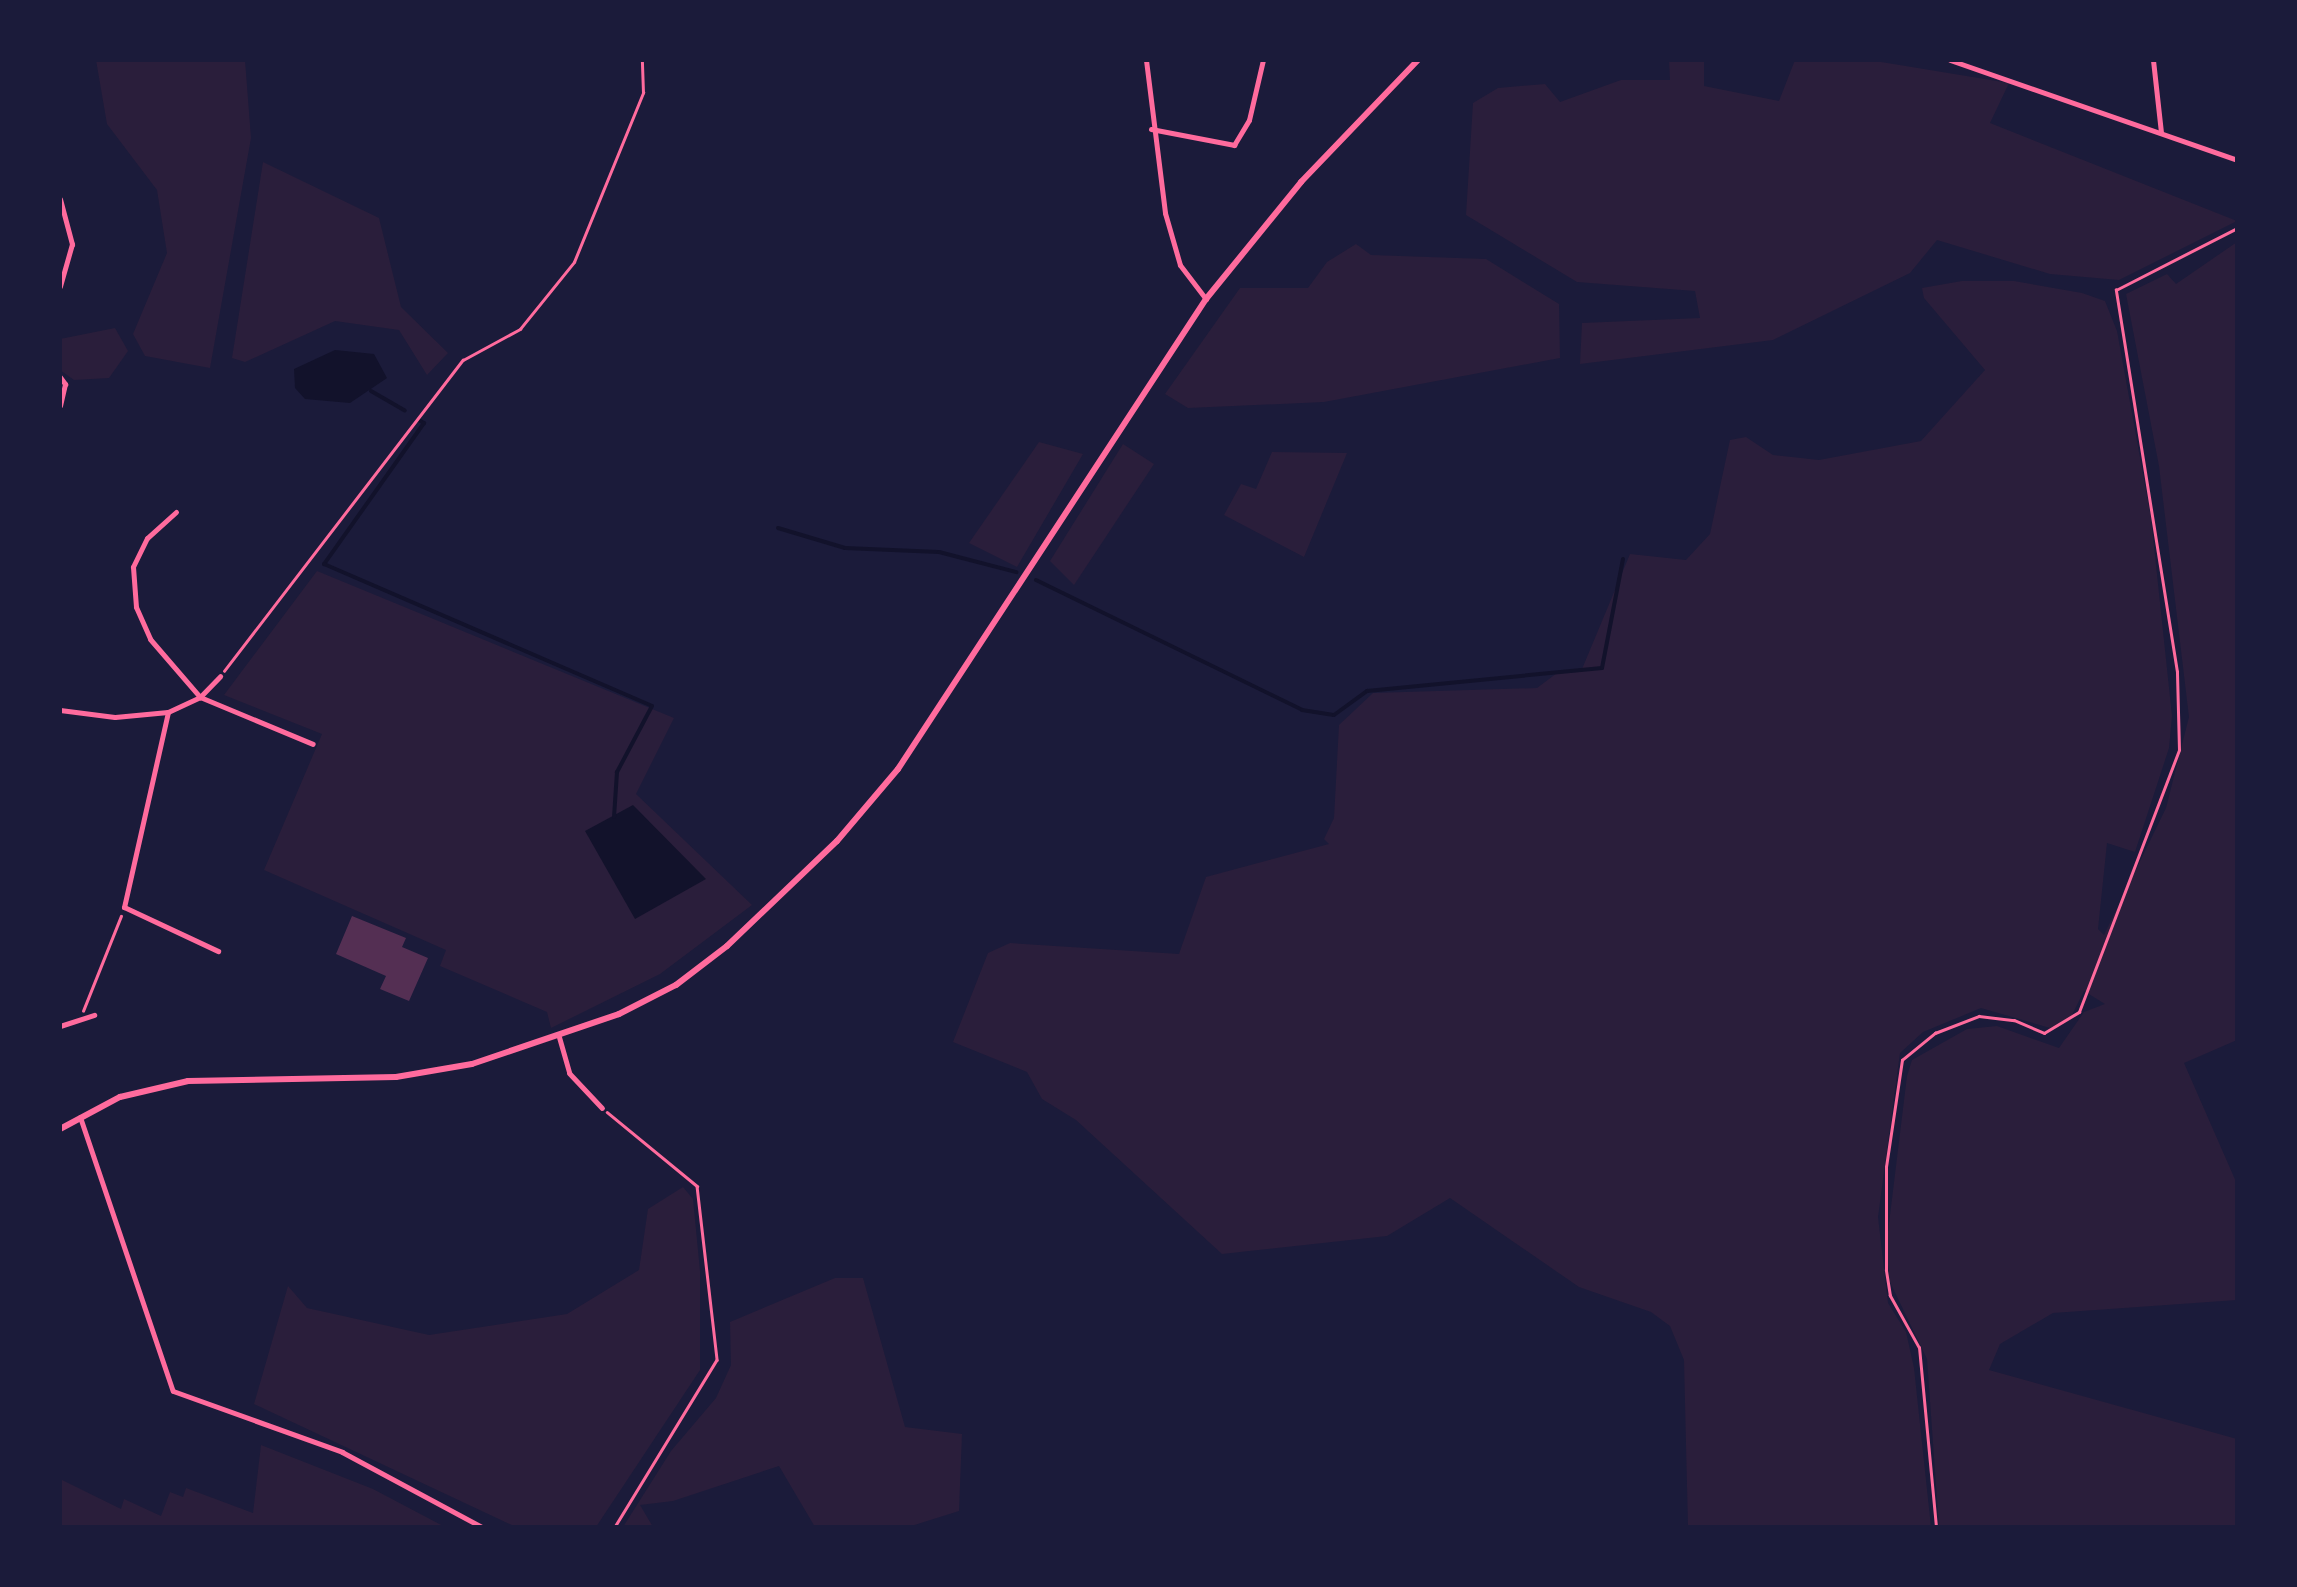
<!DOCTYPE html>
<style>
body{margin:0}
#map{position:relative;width:2297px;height:1587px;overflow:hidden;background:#1b1b3a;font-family:"Work Sans",sans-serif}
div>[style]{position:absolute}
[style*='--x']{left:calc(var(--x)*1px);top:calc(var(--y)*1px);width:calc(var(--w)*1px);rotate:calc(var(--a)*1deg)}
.green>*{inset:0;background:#2a1e3b}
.water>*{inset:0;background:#12122b}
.stream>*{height:4px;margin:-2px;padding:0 2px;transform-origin:2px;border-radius:2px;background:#12122b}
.building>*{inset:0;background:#542f53}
.path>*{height:2.5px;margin:-1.25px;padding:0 1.25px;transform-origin:1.25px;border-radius:1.25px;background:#ff6b9d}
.minor>*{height:5px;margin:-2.5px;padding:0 2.5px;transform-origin:2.5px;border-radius:2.5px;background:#ff6b9d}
.secondary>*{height:6px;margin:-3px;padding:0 3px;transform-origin:3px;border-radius:3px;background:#ff6b9d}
span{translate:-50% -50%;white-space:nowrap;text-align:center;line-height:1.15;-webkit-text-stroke:8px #1b1b3a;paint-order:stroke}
.frame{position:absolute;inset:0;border:62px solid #1b1b3a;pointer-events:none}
</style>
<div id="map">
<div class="green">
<i style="clip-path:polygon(96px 60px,245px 60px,251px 138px,210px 368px,145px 356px,133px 334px,167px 253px,157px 190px,107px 124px)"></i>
<i style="clip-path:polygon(1669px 60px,1704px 60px,1704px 86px,1779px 101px,1795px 60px,1869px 60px,2009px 83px,1990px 123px,2237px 221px,2119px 280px,2050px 274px,1937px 240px,1910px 273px,1773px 340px,1580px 364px,1582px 323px,1700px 318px,1695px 291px,1577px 282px,1466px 215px,1473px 103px,1498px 88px,1545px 84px,1560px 102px,1621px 80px,1670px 80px)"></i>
<i style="clip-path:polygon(263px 162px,379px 218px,401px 307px,448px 353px,427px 375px,399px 330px,335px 321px,245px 362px,232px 358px)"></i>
<i style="clip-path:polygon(2237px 242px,2237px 1040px,2184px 1063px,2237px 1184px,2237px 1300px,2053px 1313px,2000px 1344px,1989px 1370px,2237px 1439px,2237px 1527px,1939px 1527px,1927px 1359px,1890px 1282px,1886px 1248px,1907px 1076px,1912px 1060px,1967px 1029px,1997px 1026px,2059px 1048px,2084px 1012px,2105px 1004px,2084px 991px,2071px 1017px,2050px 1028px,1981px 1008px,1923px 1032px,1900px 1053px,1878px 1217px,1888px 1303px,1906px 1332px,1914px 1368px,1931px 1527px,1688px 1527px,1684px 1360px,1670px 1326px,1651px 1312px,1579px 1287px,1450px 1198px,1387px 1236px,1222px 1254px,1076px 1120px,1042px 1099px,1027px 1072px,953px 1042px,988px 953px,1010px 943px,1179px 954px,1206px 877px,1329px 844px,1324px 839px,1334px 818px,1339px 725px,1373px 693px,1537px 688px,1557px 673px,1582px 669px,1630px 554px,1686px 560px,1710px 534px,1730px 440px,1746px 437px,1773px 455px,1819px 460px,1921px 441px,1985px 370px,1924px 298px,1922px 288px,1962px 281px,2014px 281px,2082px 293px,2105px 301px,2117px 331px,2151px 518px,2172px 716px,2169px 748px,2135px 852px,2107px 843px,2098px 929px,2104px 935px,2166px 808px,2189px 717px,2159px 466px,2126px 294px,2167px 274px,2176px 284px)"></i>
<i style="clip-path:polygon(1356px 244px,1371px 255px,1486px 259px,1559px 304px,1560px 358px,1324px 402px,1188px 408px,1165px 394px,1240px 288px,1308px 288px,1327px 262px)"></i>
<i style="clip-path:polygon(115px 328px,128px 351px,109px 378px,74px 380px,60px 370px,60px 339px)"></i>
<i style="clip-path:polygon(1039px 442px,1083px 454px,1017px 567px,969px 543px)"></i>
<i style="clip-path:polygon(1123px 444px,1154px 464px,1074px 585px,1050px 561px)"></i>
<i style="clip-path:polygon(1272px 452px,1347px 453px,1304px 557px,1224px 515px,1241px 484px,1256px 489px)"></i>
<i style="clip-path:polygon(317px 571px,674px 718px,636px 794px,752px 905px,660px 974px,551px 1028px,547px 1012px,440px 966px,446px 950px,264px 870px,322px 734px,224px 695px)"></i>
<i style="clip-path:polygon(683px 1187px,693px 1199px,700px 1271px,700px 1370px,596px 1527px,516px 1527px,254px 1404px,288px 1286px,307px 1308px,429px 1335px,567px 1314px,639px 1270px,648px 1209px)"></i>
<i style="clip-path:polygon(835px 1278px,863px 1278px,905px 1427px,962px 1434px,959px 1511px,908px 1527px,815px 1527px,779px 1466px,673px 1501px,640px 1505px,653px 1527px,623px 1527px,671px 1451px,716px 1398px,731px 1365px,730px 1322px)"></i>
<i style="clip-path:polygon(261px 1445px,373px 1489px,445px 1527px,60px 1527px,60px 1479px,121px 1509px,124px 1499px,161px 1516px,170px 1492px,183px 1497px,186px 1488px,253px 1513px)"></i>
</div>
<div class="water">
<i style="clip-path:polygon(335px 350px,374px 354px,387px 378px,350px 403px,305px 399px,295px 388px,294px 369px)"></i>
<i style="clip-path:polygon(633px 805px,706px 879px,635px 919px,585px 831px)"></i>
</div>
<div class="stream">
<i style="--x:371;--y:391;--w:39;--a:30"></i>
<i style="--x:419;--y:420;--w:6;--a:31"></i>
<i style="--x:424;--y:423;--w:173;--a:125.3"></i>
<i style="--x:324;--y:564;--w:357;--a:23.4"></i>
<i style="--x:652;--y:706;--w:75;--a:117.9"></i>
<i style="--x:617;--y:772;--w:45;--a:93.8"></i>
<i style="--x:778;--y:528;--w:70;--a:16.6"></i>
<i style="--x:845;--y:548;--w:94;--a:2.4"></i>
<i style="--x:939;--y:552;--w:80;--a:14.6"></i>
<i style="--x:1036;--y:580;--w:296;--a:26"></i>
<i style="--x:1302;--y:710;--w:32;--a:9"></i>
<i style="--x:1334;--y:715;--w:41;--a:-36"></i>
<i style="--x:1367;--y:691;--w:236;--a:-5.6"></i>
<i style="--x:1602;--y:668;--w:111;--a:-79.1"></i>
</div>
<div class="building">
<i style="clip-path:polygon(352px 916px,406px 938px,402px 947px,428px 958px,409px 1001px,380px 989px,386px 976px,336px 954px)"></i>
</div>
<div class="path">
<i style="--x:224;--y:671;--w:392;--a:-52.5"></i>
<i style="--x:463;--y:360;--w:65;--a:-28.5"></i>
<i style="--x:520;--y:329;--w:86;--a:-51.1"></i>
<i style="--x:574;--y:262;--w:183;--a:-67.8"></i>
<i style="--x:643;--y:93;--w:33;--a:-92"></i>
<i style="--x:83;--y:1011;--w:102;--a:-68.2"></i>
<i style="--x:607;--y:1112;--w:117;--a:39.4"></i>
<i style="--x:697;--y:1186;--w:175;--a:83.4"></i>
<i style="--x:717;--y:1360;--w:196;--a:121.4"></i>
<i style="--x:1936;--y:1527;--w:180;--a:-95.4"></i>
<i style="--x:1919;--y:1348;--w:60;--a:-119.1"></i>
<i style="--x:1890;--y:1296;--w:26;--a:-99"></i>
<i style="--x:1886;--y:1270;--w:103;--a:-90"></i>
<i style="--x:1886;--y:1167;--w:108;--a:-81.5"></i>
<i style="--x:1902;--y:1060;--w:43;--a:-39.3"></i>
<i style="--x:1935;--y:1033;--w:47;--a:-21.1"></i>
<i style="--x:1979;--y:1016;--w:35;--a:7"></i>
<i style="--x:2014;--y:1020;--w:33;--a:23"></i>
<i style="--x:2044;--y:1033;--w:41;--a:-31"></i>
<i style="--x:2079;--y:1012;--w:280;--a:-69.1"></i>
<i style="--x:2179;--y:750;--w:78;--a:-91.5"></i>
<i style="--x:2177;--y:672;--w:387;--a:-99.1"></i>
<i style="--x:2116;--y:290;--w:136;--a:-27.1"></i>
</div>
<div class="minor">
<i style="--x:1146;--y:60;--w:154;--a:82.9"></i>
<i style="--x:1165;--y:213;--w:54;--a:73.9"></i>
<i style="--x:1180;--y:265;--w:43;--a:52.6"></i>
<i style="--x:1950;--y:60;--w:304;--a:19.2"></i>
<i style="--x:2153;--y:60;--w:72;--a:83.7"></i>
<i style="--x:1151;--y:129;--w:85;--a:10.9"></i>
<i style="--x:1234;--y:145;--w:29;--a:-59"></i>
<i style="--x:1249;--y:120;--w:62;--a:-76.9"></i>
<i style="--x:60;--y:199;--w:47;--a:75.1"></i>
<i style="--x:72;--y:244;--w:44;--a:105.9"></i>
<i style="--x:60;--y:377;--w:9;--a:54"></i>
<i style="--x:65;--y:384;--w:22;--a:103"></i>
<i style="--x:176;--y:512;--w:39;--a:138"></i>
<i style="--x:147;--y:538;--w:32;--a:116"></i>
<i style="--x:133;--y:567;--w:40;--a:85.7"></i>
<i style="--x:136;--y:607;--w:35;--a:66"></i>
<i style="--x:150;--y:639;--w:77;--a:49.2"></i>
<i style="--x:200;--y:697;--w:122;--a:22.6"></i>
<i style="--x:60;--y:710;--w:55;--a:7.3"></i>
<i style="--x:115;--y:717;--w:53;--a:-5.4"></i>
<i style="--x:168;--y:712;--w:35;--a:-25"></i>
<i style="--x:200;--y:697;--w:29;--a:-46"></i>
<i style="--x:168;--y:712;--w:200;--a:102.7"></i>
<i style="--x:124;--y:907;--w:104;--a:25.1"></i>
<i style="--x:60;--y:1026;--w:36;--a:-18"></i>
<i style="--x:559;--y:1037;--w:37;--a:74"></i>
<i style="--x:569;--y:1073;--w:48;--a:46.7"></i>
<i style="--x:80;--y:1117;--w:289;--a:71.3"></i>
<i style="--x:173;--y:1391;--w:180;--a:19.8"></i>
<i style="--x:342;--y:1452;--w:159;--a:28.2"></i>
</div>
<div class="secondary">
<i style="--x:60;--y:1129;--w:68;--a:-28.1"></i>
<i style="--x:120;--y:1097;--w:70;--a:-13.2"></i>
<i style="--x:188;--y:1081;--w:208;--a:-1.1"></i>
<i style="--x:396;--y:1077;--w:77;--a:-9.7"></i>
<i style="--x:472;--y:1064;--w:155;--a:-18.8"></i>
<i style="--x:619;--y:1014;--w:64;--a:-27"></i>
<i style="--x:676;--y:985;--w:64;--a:-37.4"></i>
<i style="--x:727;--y:946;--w:152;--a:-43.7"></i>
<i style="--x:837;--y:841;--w:94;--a:-49.7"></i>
<i style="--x:898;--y:769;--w:562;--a:-56.76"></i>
<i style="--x:1206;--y:299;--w:151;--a:-50.9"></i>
<i style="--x:1301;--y:182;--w:169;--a:-46.2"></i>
</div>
<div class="frame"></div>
</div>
